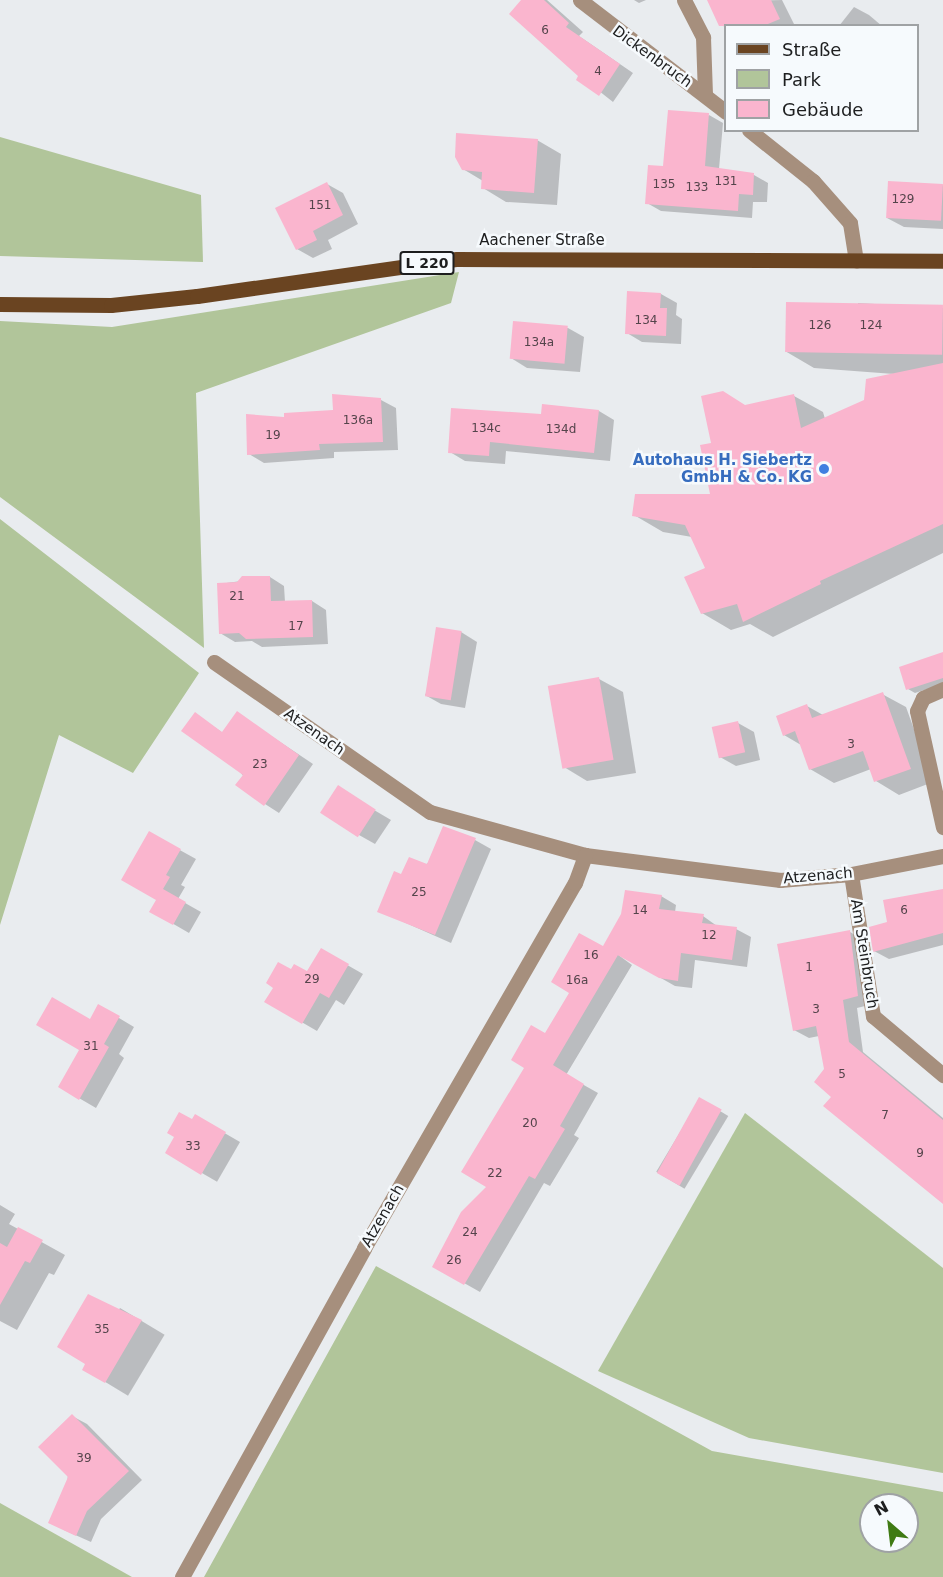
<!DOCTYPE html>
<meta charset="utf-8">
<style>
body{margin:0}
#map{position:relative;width:943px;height:1577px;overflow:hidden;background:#e9ecef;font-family:"DejaVu Sans",sans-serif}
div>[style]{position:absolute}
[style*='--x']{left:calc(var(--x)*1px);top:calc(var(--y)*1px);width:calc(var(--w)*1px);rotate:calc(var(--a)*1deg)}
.green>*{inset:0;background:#b1c59a}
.shadow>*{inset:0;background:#0003;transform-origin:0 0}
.building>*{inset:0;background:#fab5ce;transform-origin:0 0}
.minor>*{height:15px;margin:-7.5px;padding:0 7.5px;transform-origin:7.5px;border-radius:7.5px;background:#a68f7d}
.major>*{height:15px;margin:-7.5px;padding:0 7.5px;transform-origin:7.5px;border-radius:7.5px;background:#6a4421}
.dots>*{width:16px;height:16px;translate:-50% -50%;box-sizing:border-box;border:3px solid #f6fafd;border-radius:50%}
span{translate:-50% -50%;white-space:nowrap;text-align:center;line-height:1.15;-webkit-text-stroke:5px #f6fafd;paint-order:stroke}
.number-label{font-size:12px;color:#54444b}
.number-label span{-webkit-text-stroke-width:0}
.shield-label span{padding:2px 4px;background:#f6fafd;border:2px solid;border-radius:4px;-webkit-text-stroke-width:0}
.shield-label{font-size:14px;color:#1d1e1f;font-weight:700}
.street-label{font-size:15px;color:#1d1e1f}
.shop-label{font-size:15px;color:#366cbe;font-weight:700}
.right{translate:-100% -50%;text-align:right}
.legend{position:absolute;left:724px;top:24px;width:195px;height:108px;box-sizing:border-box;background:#f6fafd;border:2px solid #9fa2a4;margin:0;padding:8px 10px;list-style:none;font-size:18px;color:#1d1e1f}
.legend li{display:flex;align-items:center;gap:12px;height:30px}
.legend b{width:30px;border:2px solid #9fa2a4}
.north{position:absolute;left:859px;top:1493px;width:60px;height:60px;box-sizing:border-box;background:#f6fafd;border:2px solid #9fa2a4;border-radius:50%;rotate:332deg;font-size:16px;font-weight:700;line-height:24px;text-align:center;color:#1d1e1f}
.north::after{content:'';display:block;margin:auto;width:21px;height:27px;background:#3f7a13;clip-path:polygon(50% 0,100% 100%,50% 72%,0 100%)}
</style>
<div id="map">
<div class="green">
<i style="clip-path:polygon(0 137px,201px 195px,203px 262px,0 256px)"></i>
<i style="clip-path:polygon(459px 272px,451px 303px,196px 393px,204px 648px,0 497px,0 321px,112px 327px)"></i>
<i style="clip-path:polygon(0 519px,199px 673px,133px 773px,59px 735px,0 925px)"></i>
<i style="clip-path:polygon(745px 1113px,943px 1268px,943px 1473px,749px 1438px,598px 1371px)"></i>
<i style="clip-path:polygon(evenodd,376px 1266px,712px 1451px,943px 1492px,943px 1577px,204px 1577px,376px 1266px,871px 1505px,907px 1505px,907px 1541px,871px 1541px,871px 1505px)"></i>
<i style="clip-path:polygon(0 1503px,132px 1577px,0 1577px)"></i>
</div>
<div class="shadow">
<i style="clip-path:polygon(523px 0,547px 0,583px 32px,579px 36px,633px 73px,613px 102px,580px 76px)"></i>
<i style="clip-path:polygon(634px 0,646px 0,639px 3px)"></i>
<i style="clip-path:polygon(782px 0,795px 26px,726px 26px,726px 30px,709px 2px)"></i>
<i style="clip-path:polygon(854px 7px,869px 15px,882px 26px,839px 26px)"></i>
<i style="clip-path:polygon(709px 115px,723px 123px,719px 169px,754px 175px,768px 183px,767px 202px,753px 202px,752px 218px,661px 211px,647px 203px,665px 167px)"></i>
<i style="clip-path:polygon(537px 140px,561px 154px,557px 205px,506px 202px,483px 188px,483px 181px,463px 169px)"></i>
<i style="clip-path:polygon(327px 184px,343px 193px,358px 224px,328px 240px,332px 249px,313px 258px,297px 249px)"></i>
<i style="clip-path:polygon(943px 185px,943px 229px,904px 227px,887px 218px)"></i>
<i style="clip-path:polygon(628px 293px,661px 294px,677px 303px,676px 315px,682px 319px,681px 344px,642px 342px,627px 333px)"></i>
<i style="clip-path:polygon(858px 303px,943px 308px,943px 553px,773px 637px,750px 624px,731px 630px,702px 613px,707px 569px,692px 537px,663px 532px,634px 515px,711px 495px,713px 444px,746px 406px,794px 396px,823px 412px,825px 419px,865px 401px,894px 374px,814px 368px,785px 351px,858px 309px)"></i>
<i style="clip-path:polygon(514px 323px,568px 328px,584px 337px,580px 372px,527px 368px,511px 358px)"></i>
<i style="clip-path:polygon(381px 400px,396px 408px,398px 450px,334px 452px,334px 458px,264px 463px,249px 454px,334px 411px)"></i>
<i style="clip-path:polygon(599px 411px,614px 420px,610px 461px,506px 451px,505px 464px,465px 461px,450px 452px,542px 416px)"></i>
<i style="clip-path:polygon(270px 577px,284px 586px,285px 602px,312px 601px,326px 610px,328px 644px,262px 647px,252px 641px,235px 642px,220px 633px,219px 584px)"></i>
<i style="clip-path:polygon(461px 632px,477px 642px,465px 708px,441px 704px,425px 695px)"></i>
<i style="clip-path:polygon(943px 654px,943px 684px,915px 693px,908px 689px)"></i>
<i style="clip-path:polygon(599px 679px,623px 692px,636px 773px,587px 781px,564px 767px)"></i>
<i style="clip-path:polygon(882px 694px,906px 707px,933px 782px,899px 795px,876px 781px,871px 769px,834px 783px,810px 769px,801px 745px,784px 735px,807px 706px,823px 715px)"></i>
<i style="clip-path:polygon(237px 713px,313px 764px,279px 813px,265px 804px,195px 714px,223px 733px)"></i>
<i style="clip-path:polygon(738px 723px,754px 732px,760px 760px,736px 766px,720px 757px)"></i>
<i style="clip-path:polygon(352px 797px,391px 820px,375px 844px,359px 835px)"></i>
<i style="clip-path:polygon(149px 833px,196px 859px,181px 885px,185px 887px,178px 899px,201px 912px,189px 933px,151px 911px,158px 899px)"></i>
<i style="clip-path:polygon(475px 840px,491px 849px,451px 943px,379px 911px,402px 876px)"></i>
<i style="clip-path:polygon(943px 892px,943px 945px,889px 959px,874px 951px,889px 923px)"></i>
<i style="clip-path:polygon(661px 896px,676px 905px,675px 912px,703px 916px,717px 926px,736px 929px,751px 937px,747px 967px,695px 960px,692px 988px,675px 986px,613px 951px,632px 965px,566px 1075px,598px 1093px,574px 1135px,579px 1138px,550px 1186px,544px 1183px,480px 1292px,434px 1266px,488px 1186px,545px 1035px,604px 948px)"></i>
<i style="clip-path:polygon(850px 932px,864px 940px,873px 1004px,857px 1008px,863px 1052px,943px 1118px,943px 1202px,833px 1097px,819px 1036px,809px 1038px,794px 1030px)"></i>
<i style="clip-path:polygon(321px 950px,363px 974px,344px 1005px,336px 1000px,317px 1031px,267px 1002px,308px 973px)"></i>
<i style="clip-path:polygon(99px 1006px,134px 1027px,119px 1054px,124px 1058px,96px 1108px,60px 1087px,81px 1050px)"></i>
<i style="left:700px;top:1099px;width:33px;height:85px;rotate:31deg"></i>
<i style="left:195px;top:1116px;width:52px;height:46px;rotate:30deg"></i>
<i style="clip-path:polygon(0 1205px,15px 1214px,9px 1224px,65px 1255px,54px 1275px,49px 1273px,17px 1330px,0 1321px)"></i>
<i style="left:120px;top:1308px;width:52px;height:71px;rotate:31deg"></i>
<i style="clip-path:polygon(72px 1416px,87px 1424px,142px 1480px,101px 1519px,91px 1542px,64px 1530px)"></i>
</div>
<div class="building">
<i style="clip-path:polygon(521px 0,544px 0,569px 23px,566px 27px,620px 64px,599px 96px,576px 80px,578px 76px,509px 14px)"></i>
<i style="clip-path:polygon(707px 0,771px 0,780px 19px,763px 26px,719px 26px)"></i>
<i style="clip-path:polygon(668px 110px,709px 113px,705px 166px,754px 173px,753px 195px,739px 194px,738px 211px,645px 204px,648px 165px,663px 166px)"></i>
<i style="clip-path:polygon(456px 133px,538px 139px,534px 193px,481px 189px,482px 172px,462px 170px,455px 157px)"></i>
<i style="left:888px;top:181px;width:55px;height:37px;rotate:3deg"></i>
<i style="clip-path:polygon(327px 182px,343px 215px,313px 231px,317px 240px,296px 250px,275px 208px)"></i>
<i style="clip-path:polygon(627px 291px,661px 293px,660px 308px,667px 308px,666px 336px,625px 334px)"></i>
<i style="left:786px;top:302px;width:157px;height:50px;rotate:1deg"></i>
<i style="left:513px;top:321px;width:55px;height:38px;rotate:5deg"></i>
<i style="clip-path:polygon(943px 363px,943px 524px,820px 581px,821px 584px,743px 622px,737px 604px,701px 614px,684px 577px,705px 568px,685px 525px,632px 516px,635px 494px,710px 494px,700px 445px,711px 443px,701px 396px,723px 391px,745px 405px,794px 394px,801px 428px,864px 400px,866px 379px)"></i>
<i style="clip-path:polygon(332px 394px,381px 398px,383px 442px,319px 444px,320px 450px,247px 455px,246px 414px,284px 417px,284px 413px,333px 410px)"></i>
<i style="clip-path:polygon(542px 404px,599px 410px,594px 453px,490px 442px,489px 456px,448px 453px,451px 408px,541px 414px)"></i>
<i style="clip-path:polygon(242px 576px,270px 576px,271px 601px,312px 600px,313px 637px,246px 639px,239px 633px,219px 634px,217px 583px,237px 582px)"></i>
<i style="left:436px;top:627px;width:26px;height:70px;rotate:9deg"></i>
<i style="clip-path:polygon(943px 652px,943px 678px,906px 690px,899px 667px)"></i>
<i style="left:599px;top:677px;width:84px;height:52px;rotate:80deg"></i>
<i style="clip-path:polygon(883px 692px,911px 769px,874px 782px,863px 751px,809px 770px,795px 731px,783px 736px,776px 716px,807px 704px,812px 718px)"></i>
<i style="clip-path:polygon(237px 711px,299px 755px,264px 806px,235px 785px,243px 775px,181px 731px,195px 712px,222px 732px)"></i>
<i style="left:738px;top:721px;width:32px;height:27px;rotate:77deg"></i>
<i style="left:338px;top:785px;width:45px;height:33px;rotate:33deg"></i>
<i style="clip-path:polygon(443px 826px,476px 838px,435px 935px,377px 912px,394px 871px,401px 874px,409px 857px,427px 864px)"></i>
<i style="clip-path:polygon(149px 831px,181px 849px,166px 875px,170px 877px,163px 889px,186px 902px,173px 925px,149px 912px,156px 900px,121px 880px)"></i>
<i style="clip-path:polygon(943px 889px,943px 933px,873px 952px,869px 927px,887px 922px,883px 900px)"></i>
<i style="clip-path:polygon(625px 890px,662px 895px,659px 909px,704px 914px,702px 923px,737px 927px,732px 960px,681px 953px,678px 981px,659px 978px,603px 947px,618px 955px,553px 1065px,584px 1084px,560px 1126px,565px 1129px,535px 1179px,529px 1176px,464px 1285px,432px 1267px,461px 1212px,486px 1187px,461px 1172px,524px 1068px,511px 1060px,531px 1025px,545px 1033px,569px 993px,551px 982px,579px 933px,603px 946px,621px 914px)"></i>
<i style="clip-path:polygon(850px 930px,858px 996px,843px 1000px,849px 1042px,943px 1120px,943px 1204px,823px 1106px,831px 1097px,814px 1082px,824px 1069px,816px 1026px,793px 1031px,777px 944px)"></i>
<i style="clip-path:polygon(321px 948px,349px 964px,329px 998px,320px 993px,302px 1024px,264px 1002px,273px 988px,266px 983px,278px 962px,291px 969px,294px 964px,307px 971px)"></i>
<i style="clip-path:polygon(52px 997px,90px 1019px,98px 1004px,120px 1016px,104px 1044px,109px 1047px,79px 1100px,58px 1087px,79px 1050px,36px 1025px)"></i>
<i style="left:699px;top:1097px;width:26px;height:87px;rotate:29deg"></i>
<i style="clip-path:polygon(179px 1112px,192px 1119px,195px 1114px,226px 1132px,201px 1175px,165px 1153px,174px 1137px,167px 1133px)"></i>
<i style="clip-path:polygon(18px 1227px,43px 1240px,30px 1263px,25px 1261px,0 1305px,0 1243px,7px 1247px)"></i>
<i style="clip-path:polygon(88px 1294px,142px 1320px,105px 1383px,82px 1370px,85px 1364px,57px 1347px)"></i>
<i style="clip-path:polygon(72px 1414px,129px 1471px,87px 1511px,76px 1536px,48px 1523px,68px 1477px,38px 1447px)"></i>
</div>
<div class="minor">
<i style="--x:580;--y:0;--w:184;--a:37.5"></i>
<i style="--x:684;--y:0;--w:42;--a:62.8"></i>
<i style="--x:703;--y:37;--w:58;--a:88"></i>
<i style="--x:749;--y:130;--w:82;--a:38.6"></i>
<i style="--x:813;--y:181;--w:56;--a:48.6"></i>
<i style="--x:850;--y:223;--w:38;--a:81"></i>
<i style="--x:214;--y:662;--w:263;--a:34.8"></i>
<i style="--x:430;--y:812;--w:161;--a:15.5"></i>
<i style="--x:585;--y:855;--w:197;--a:7.3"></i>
<i style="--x:780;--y:880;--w:71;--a:-4.8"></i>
<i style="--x:851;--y:874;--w:94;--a:-11.1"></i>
<i style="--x:943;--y:689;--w:22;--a:156"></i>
<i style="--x:923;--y:698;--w:14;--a:115"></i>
<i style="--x:917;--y:711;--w:119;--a:77.4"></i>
<i style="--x:851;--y:874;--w:144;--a:81.2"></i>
<i style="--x:873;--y:1016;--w:92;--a:40.1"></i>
<i style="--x:182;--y:1577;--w:376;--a:-61"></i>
<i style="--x:364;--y:1248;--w:422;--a:-60"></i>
<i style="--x:575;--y:883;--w:30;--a:-70"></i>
</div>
<div class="major">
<i style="--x:0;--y:304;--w:111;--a:0.5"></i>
<i style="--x:111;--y:305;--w:86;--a:-6"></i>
<i style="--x:197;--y:296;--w:263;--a:-8.1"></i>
<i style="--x:457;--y:259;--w:486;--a:0.2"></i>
</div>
<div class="dots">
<i style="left:824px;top:469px;background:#3f7fe0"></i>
</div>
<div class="number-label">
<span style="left:545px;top:31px">6</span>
<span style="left:598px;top:72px">4</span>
<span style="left:726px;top:182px">131</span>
<span style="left:664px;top:185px">135</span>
<span style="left:697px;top:188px">133</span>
<span style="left:903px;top:200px">129</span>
<span style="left:320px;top:206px">151</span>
<span style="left:646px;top:321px">134</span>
<span style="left:820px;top:326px">126</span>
<span style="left:871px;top:326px">124</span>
<span style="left:539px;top:343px">134a</span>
<span style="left:358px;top:421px">136a</span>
<span style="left:486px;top:429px">134c</span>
<span style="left:561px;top:430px">134d</span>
<span style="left:273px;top:436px">19</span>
<span style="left:237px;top:597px">21</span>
<span style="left:296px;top:627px">17</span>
<span style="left:851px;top:745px">3</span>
<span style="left:260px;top:765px">23</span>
<span style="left:419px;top:893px">25</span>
<span style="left:640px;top:911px">14</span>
<span style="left:904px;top:911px">6</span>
<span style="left:709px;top:936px">12</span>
<span style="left:591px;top:956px">16</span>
<span style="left:809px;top:968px">1</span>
<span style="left:312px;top:980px">29</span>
<span style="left:577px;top:981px">16a</span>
<span style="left:816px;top:1010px">3</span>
<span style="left:91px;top:1047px">31</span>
<span style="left:842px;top:1075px">5</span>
<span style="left:885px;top:1116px">7</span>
<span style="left:530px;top:1124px">20</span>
<span style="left:193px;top:1147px">33</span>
<span style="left:920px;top:1154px">9</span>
<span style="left:495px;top:1174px">22</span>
<span style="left:470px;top:1233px">24</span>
<span style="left:454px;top:1261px">26</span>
<span style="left:102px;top:1330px">35</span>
<span style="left:84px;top:1459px">39</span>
</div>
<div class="shield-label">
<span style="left:427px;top:263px">L 220</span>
</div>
<div class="street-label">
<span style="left:652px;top:57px;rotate:36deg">Dickenbruch</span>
<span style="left:542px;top:241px">Aachener Straße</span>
<span style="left:314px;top:732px;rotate:35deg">Atzenach</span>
<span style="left:818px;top:876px;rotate:-5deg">Atzenach</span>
<span style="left:864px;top:954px;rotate:81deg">Am Steinbruch</span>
<span style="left:383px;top:1216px;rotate:-60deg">Atzenach</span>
</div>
<div class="shop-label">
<span class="right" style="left:812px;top:469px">Autohaus H. Siebertz<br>GmbH &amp; Co. KG</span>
</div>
<ul class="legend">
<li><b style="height:8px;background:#6a4421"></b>Straße</li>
<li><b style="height:16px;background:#b1c59a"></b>Park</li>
<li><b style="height:16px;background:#fab5ce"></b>Gebäude</li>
</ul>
<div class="north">N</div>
</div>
